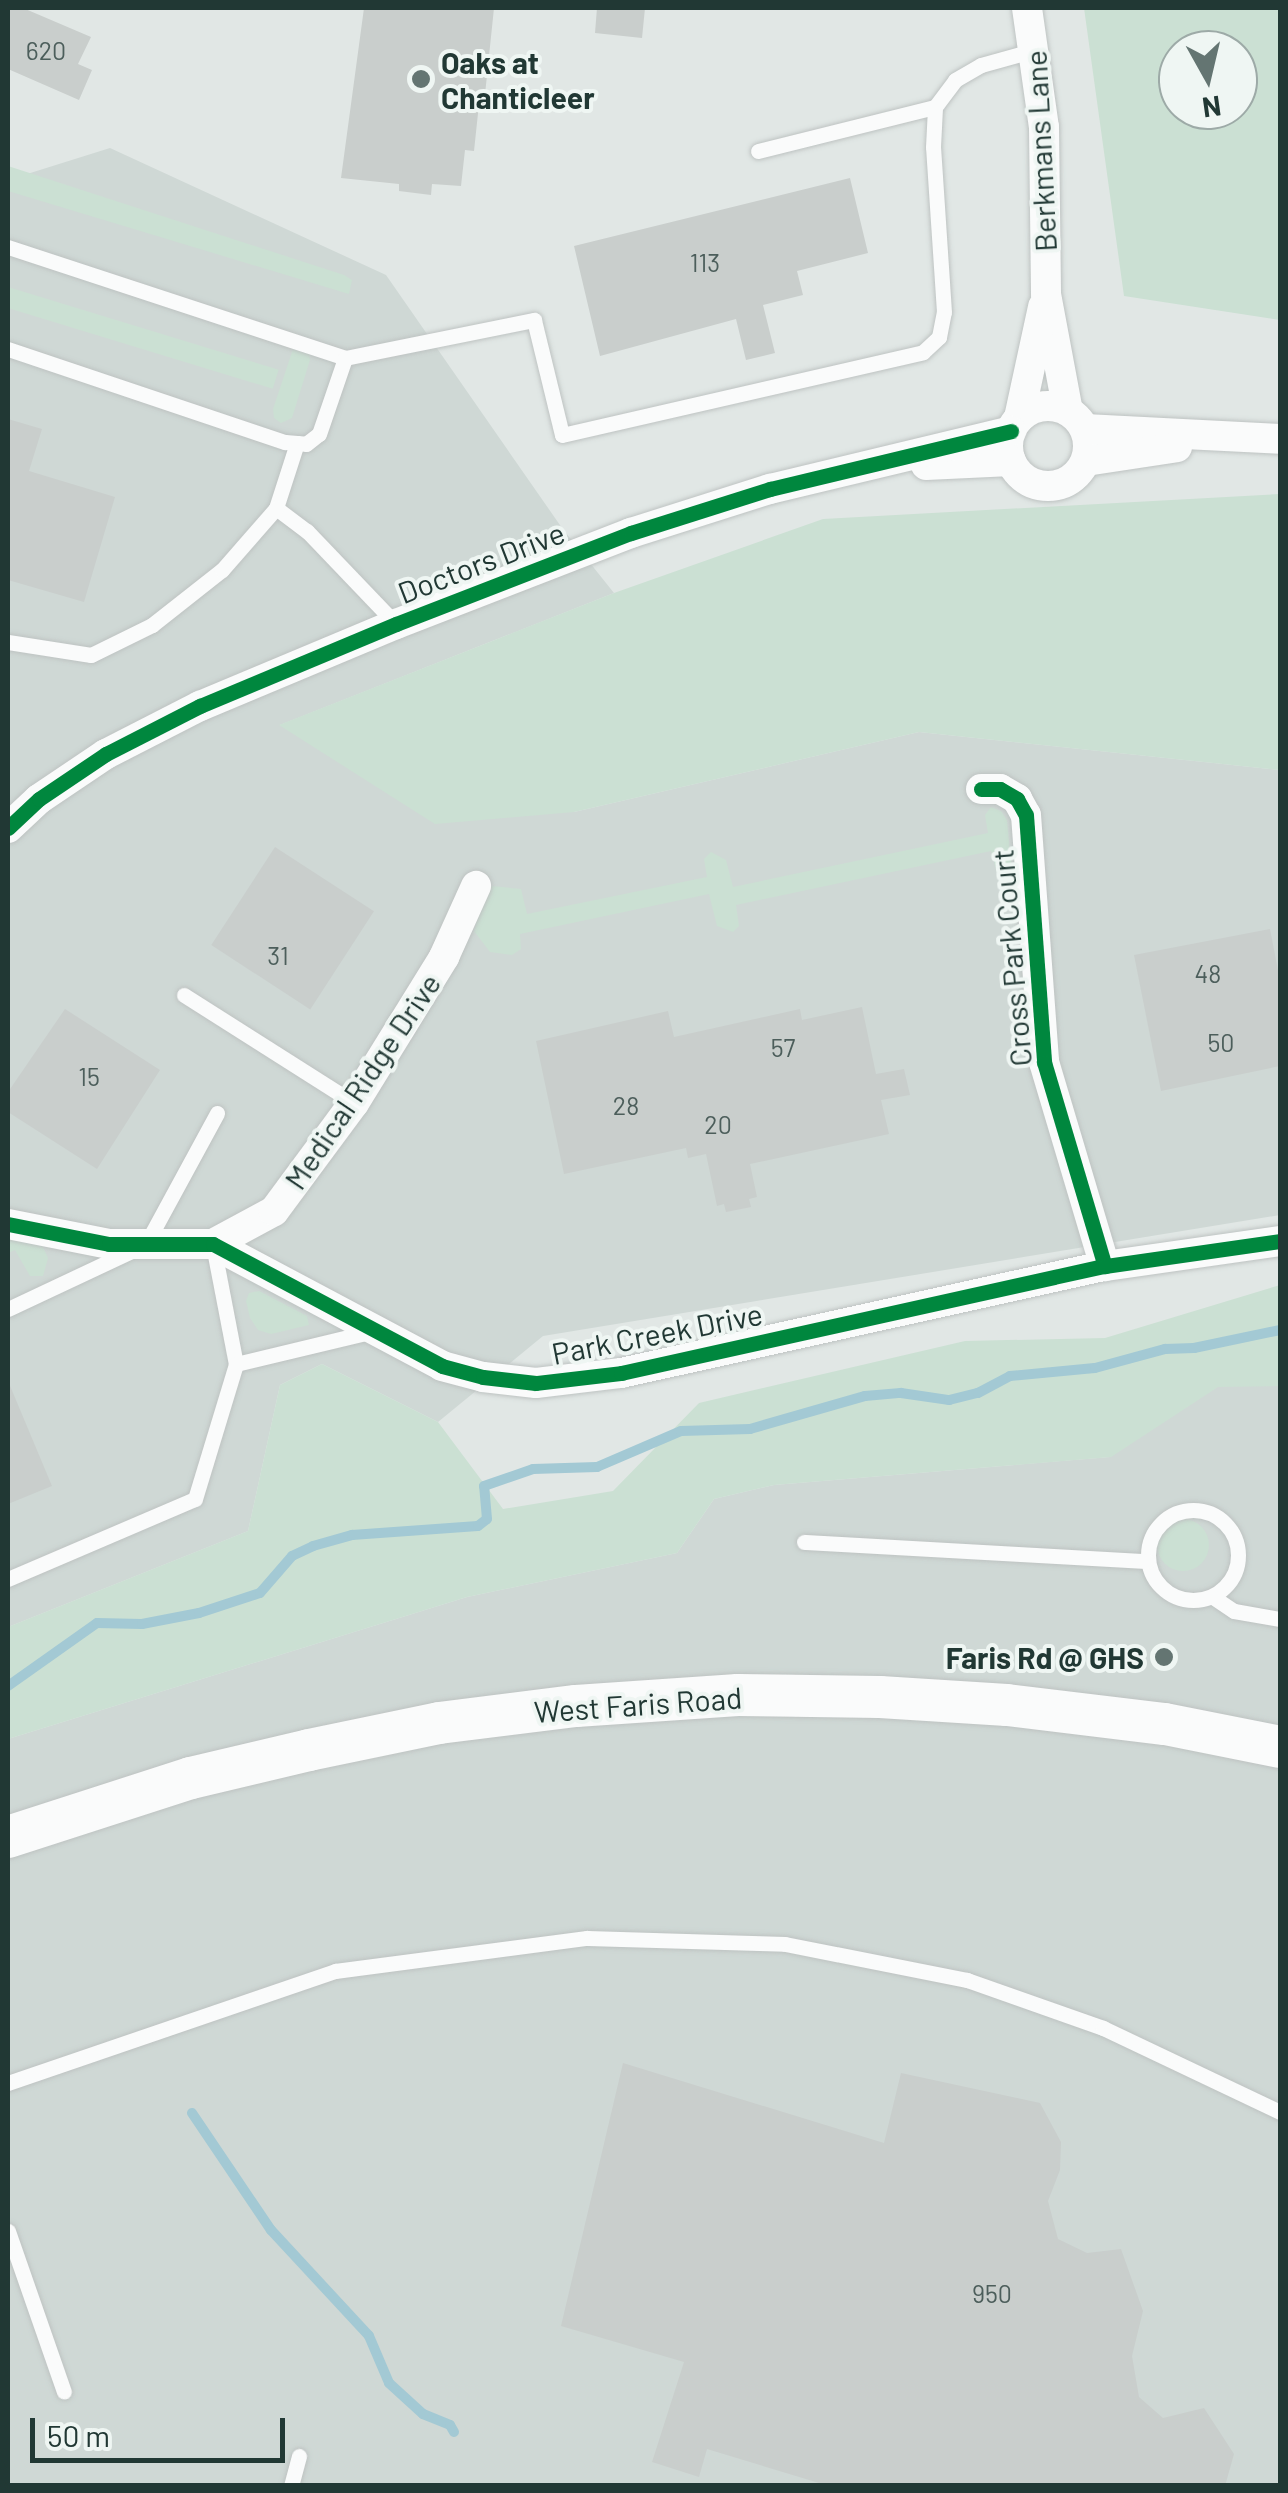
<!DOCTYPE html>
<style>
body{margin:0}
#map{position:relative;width:1288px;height:2493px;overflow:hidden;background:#e1e7e5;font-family:Barlow,sans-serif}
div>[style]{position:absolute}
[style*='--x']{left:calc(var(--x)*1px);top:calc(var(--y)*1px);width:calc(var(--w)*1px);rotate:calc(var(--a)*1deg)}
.built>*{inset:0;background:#cfd8d5}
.green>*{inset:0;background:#cbe0d3;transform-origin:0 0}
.round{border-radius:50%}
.stream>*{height:10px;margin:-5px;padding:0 5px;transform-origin:5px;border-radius:5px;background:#a3c9d4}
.building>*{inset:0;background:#c9cecc;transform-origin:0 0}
.roads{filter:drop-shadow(0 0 2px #bec3c2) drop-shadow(0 0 2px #bec3c2)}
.lane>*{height:15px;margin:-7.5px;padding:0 7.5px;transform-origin:7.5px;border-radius:7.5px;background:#fafbfb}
.lane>.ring{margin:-7.5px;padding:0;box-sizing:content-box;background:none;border:15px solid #fafbfb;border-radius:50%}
.street>*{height:30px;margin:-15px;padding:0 15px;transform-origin:15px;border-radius:15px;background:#fafbfb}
.street>.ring{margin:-15px;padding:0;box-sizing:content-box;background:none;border:30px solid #fafbfb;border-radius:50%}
.secondary>*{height:42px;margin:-21px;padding:0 21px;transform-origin:21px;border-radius:21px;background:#fafbfb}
.cycleway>*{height:15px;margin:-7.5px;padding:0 7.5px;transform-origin:7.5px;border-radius:7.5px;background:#00873e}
.dots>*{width:28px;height:28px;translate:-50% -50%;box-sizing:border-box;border:5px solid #eff6f3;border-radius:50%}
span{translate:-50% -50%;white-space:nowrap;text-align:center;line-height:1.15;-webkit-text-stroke:8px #eff6f3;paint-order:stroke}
.number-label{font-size:25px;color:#4c5e5b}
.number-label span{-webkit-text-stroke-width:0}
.poi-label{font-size:30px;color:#213834;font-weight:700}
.left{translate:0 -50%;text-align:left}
.right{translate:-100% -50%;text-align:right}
.street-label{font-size:30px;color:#213834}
.frame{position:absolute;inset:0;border:10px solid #213834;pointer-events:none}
.north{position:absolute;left:1158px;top:30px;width:100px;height:100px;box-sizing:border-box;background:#eff6f3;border:2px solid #9daaa7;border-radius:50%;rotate:172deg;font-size:28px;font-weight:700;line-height:40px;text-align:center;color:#213834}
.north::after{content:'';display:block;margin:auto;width:35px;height:45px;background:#647572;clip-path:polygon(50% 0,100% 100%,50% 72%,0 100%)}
.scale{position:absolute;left:30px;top:2418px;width:255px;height:45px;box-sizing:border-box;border:5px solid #213834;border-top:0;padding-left:12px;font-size:30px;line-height:35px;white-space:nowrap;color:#213834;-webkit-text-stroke:8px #eff6f3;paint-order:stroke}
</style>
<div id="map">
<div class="built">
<i style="clip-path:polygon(110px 148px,386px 275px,562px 528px,614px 593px,280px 725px,574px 812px,919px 732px,1280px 770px,1280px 1215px,543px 1336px,438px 1422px,322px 1364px,280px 1385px,248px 1531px,8px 1627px,8px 180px)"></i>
<i style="clip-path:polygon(1218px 1386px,1280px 1386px,1280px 2485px,8px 2486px,8px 1739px,467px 1597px,677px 1553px,714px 1499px,774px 1485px,1110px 1457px)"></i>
</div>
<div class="green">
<i style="clip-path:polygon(evenodd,1084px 8px,1280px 8px,1280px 320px,1124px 296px,1084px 8px,1238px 50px,1238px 110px,1178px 110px,1178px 50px,1238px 50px)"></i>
<i style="clip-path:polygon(8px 166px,344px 275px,352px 280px,349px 294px,8px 191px)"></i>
<i style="left:8px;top:287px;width:283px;height:20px;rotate:17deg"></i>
<i style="clip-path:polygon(294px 346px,309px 351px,310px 360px,292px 418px,281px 423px,274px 418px,273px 409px)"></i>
<i style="clip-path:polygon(1280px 494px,1280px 770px,919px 732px,574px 812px,435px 824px,279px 725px,614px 593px,823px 519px)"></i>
<i style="clip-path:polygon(991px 807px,1001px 811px,1007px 820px,1012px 874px,1006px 879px,998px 876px,991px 851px,736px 905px,739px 926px,733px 932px,717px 926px,709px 894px,520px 934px,521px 949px,512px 955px,490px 952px,474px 931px,485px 890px,492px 886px,521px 889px,527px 914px,707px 877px,704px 859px,711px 852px,726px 860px,733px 887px,988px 833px,985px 815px)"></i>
<i style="clip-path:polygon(8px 1236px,42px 1245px,48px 1258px,43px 1276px,30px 1276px,15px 1250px,8px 1253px)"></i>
<i style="clip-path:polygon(1280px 1285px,1280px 1386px,1218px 1387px,1111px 1457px,774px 1485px,714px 1499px,677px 1553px,467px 1597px,8px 1739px,8px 1627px,248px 1531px,280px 1385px,322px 1364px,438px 1422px,503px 1509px,613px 1491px,699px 1403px,965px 1341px,1105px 1338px)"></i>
<i style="clip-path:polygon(259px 1291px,307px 1316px,309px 1325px,271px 1334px,258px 1330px,250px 1318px,246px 1301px,249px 1293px)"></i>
<i class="round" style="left:1157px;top:1519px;width:52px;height:52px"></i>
</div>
<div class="stream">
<i style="--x:8;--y:1686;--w:109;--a:-35.3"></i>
<i style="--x:97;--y:1623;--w:45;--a:1.3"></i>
<i style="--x:142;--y:1624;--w:58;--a:-10.9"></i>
<i style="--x:199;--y:1613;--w:64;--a:-18.2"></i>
<i style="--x:260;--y:1593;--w:49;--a:-49.1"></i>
<i style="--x:292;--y:1556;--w:23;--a:-25"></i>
<i style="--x:313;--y:1546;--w:41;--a:-15.8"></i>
<i style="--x:352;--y:1535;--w:126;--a:-4.1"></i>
<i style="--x:478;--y:1526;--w:11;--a:-38"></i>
<i style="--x:487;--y:1519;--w:33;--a:-95"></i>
<i style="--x:484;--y:1486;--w:52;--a:-19.1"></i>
<i style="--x:533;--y:1469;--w:64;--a:-1.8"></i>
<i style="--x:597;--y:1467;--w:91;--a:-23.2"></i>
<i style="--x:681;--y:1431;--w:69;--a:-1.7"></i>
<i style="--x:750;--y:1429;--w:120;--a:-16"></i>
<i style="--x:865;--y:1396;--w:36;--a:-5"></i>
<i style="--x:901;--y:1393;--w:49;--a:8.3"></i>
<i style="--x:949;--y:1400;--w:30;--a:-14"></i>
<i style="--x:978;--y:1393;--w:36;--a:-28"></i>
<i style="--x:1010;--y:1376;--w:85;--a:-5.4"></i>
<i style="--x:1095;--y:1368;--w:73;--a:-15.2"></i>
<i style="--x:1165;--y:1349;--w:29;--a:-2"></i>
<i style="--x:1194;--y:1348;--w:88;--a:-11.8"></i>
<i style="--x:192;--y:2113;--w:141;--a:56"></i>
<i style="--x:271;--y:2230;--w:144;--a:47.2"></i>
<i style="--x:369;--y:2336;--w:51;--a:66.9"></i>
<i style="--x:389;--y:2383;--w:46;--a:42.4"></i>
<i style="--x:423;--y:2414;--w:29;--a:22"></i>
<i style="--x:450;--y:2425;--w:8;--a:60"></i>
</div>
<div class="building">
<i style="clip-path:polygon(8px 8px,23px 8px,91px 37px,78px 64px,92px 70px,79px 100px,8px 69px)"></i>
<i style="clip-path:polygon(364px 8px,494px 8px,484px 104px,479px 104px,474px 151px,465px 150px,461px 186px,432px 184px,431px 195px,399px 191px,399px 184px,341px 178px)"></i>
<i style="clip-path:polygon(597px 8px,645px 8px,642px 38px,595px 33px)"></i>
<i style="clip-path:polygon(850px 178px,868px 253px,797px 271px,803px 295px,763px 305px,775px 353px,746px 360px,736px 319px,600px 356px,574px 246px)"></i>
<i style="clip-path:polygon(8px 419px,42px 429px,29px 471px,115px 497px,84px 602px,8px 580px)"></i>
<i style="left:275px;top:847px;width:118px;height:117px;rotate:33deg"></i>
<i style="clip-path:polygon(1270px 929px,1280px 981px,1280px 1066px,1161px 1091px,1134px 955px)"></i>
<i style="clip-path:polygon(862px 1007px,876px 1074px,904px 1069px,910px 1095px,881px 1100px,889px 1134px,750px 1164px,757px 1197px,749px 1199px,751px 1207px,726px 1212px,724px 1204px,717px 1206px,706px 1154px,688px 1158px,686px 1148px,564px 1174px,536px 1041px,668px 1011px,674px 1037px,800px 1009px,802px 1020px)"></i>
<i style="clip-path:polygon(65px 1009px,160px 1070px,97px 1169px,8px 1112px,8px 1092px)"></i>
<i style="clip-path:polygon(8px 1381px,52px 1486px,8px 1504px)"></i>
<i style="clip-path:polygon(623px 2063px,884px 2143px,901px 2073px,1040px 2103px,1061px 2142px,1060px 2170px,1048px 2201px,1058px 2239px,1087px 2253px,1121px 2249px,1143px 2311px,1132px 2356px,1139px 2397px,1163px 2418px,1204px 2408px,1234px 2454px,1225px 2486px,829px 2486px,707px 2449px,699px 2477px,652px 2462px,684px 2362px,561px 2326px)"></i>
</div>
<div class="roads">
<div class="lane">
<i style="--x:758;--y:151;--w:182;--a:-14"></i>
<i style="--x:935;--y:107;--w:34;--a:-53"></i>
<i style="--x:955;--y:80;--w:30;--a:-30"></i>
<i style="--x:981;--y:65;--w:56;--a:-15.5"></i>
<i style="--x:8;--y:247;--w:355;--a:18.2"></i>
<i style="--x:345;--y:358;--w:193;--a:-11.4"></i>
<i style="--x:534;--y:320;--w:118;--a:76.3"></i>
<i style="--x:562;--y:435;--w:370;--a:-12.9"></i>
<i style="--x:923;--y:352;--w:22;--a:-43"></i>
<i style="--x:939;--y:337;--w:25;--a:-79"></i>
<i style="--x:944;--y:312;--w:165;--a:-93.8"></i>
<i style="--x:933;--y:147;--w:40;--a:-87.1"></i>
<i style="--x:8;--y:349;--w:292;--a:18.6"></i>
<i style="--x:285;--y:442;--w:21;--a:5"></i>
<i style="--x:306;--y:444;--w:16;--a:-38"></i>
<i style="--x:319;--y:434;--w:80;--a:-71.1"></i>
<i style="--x:297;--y:443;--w:68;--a:107.9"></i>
<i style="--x:276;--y:508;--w:39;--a:37"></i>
<i style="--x:307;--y:531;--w:129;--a:46.3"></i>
<i style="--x:8;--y:642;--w:84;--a:8.9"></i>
<i style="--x:91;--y:655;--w:68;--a:-26.2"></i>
<i style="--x:152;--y:625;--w:89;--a:-38.2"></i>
<i style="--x:222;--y:570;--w:82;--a:-48.9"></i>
<i style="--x:184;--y:995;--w:201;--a:32.4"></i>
<i style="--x:213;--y:1245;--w:121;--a:79.1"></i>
<i style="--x:8;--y:1309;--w:153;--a:-25.2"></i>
<i style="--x:146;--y:1244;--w:149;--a:-61.5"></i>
<i class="ring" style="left:1148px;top:1510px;width:75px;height:75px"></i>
<i style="--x:804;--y:1542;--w:344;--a:3.2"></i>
<i style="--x:8;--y:1579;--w:203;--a:-23.2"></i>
<i style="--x:195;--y:1499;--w:141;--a:-73.1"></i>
<i style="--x:236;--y:1364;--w:141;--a:-13.5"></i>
<i style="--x:1213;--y:1597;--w:25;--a:34"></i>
<i style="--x:1234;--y:1611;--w:47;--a:9.9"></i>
<i style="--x:8;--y:2083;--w:346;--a:-18.9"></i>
<i style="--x:335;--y:1971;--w:254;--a:-7.5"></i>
<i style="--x:587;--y:1938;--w:198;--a:1.7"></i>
<i style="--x:785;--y:1944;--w:186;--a:11.2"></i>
<i style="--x:967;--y:1980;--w:144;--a:19.4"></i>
<i style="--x:1103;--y:2028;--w:196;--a:25.4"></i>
<i style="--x:8;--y:2231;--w:170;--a:70.8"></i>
<i style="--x:291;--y:2486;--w:31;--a:-75"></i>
</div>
<div class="street">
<i style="--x:1027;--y:8;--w:120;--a:81.9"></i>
<i style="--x:1044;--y:127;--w:167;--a:89.3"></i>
<i style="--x:1046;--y:294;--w:119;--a:79.4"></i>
<i class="ring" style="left:1008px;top:406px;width:50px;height:50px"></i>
<i style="--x:1019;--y:418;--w:114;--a:-77.8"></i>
<i style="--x:1085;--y:429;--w:195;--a:2.9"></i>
<i style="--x:1086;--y:461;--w:92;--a:-8.7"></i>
<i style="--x:926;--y:465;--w:85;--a:-2.7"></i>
<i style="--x:981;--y:789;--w:19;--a:0"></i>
<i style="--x:1000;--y:789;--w:20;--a:30"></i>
<i style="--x:1017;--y:799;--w:18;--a:61"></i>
<i style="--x:1026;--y:815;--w:248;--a:85.8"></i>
<i style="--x:1044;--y:1062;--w:213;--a:73.4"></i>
<i style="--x:8;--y:828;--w:42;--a:-43.1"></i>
<i style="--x:39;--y:799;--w:81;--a:-33.9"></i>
<i style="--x:106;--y:754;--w:106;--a:-27.1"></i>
<i style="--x:200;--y:706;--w:212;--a:-22.7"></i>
<i style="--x:396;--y:624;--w:252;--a:-21.2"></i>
<i style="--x:631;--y:533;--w:146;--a:-17.6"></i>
<i style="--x:770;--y:489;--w:248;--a:-13.5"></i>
<i style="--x:8;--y:1224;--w:103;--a:11.2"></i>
<i style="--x:109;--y:1244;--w:104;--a:0"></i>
<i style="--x:213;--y:1244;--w:259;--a:28"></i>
<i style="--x:442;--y:1366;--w:42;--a:15"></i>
<i style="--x:483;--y:1377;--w:53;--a:6.5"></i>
<i style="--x:536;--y:1383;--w:86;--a:-6.7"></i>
<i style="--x:621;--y:1373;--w:496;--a:-12.5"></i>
<i style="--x:1105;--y:1266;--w:177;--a:-8.1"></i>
<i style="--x:213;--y:1244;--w:69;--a:-28.4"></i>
<i style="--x:274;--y:1211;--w:134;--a:-53.5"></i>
<i style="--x:354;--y:1103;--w:172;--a:-58.3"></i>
<i style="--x:444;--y:957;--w:78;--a:-65.7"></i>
</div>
<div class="secondary">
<i style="--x:8;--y:1837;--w:192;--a:-17.9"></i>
<i style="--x:191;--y:1778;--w:121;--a:-13.3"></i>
<i style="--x:309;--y:1750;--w:133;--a:-11.7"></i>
<i style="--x:439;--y:1723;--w:138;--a:-7.1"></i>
<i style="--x:576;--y:1706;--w:162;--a:-3.9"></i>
<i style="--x:738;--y:1695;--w:142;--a:0.8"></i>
<i style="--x:880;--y:1697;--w:127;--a:3.6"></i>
<i style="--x:1007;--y:1705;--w:159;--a:6.9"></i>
<i style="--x:1165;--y:1724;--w:117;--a:11.3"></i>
</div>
</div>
<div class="cycleway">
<i style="--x:981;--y:789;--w:19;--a:0"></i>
<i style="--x:1000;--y:789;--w:20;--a:30"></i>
<i style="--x:1017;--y:799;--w:18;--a:61"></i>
<i style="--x:1026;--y:815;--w:248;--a:85.8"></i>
<i style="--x:1044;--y:1062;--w:213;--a:73.4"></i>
<i style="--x:8;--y:828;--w:42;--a:-43.1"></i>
<i style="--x:39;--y:799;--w:81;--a:-33.9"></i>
<i style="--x:106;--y:754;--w:106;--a:-27.1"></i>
<i style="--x:200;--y:706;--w:212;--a:-22.7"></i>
<i style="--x:396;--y:624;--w:252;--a:-21.2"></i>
<i style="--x:631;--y:533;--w:146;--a:-17.6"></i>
<i style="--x:770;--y:489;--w:248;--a:-13.5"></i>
<i style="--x:8;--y:1224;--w:103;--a:11.2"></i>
<i style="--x:109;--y:1244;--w:104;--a:0"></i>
<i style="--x:213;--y:1244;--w:259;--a:28"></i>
<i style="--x:442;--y:1366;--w:42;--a:15"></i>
<i style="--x:483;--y:1377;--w:53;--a:6.5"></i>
<i style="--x:536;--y:1383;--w:86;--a:-6.7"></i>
<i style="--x:621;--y:1373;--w:496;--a:-12.5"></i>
<i style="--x:1105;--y:1266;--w:177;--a:-8.1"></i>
</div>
<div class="dots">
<i style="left:421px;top:79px;background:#647572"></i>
<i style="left:1164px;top:1657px;background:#647572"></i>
</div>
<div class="number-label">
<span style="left:46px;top:50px">620</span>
<span style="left:705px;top:262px">113</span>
<span style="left:278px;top:955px">31</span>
<span style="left:1208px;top:973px">48</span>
<span style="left:1221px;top:1042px">50</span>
<span style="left:783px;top:1047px">57</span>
<span style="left:89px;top:1076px">15</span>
<span style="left:626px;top:1105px">28</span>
<span style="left:718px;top:1124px">20</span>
<span style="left:992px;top:2293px">950</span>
</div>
<div class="poi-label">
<span class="left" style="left:441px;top:79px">Oaks at<br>Chanticleer</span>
<span class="right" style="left:1144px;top:1657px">Faris Rd @ GHS</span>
</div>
<div class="street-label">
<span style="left:1040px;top:151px;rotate:-93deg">Berkmans Lane</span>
<span style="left:481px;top:562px;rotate:-21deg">Doctors Drive</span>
<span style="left:1011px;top:958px;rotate:-95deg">Cross Park Court</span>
<span style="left:362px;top:1081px;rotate:-56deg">Medical Ridge Drive</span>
<span style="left:657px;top:1333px;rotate:-11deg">Park Creek Drive</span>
<span style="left:638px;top:1704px;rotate:-4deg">West Faris Road</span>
</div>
<div class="frame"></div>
<div class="north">N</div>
<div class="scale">50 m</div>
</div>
